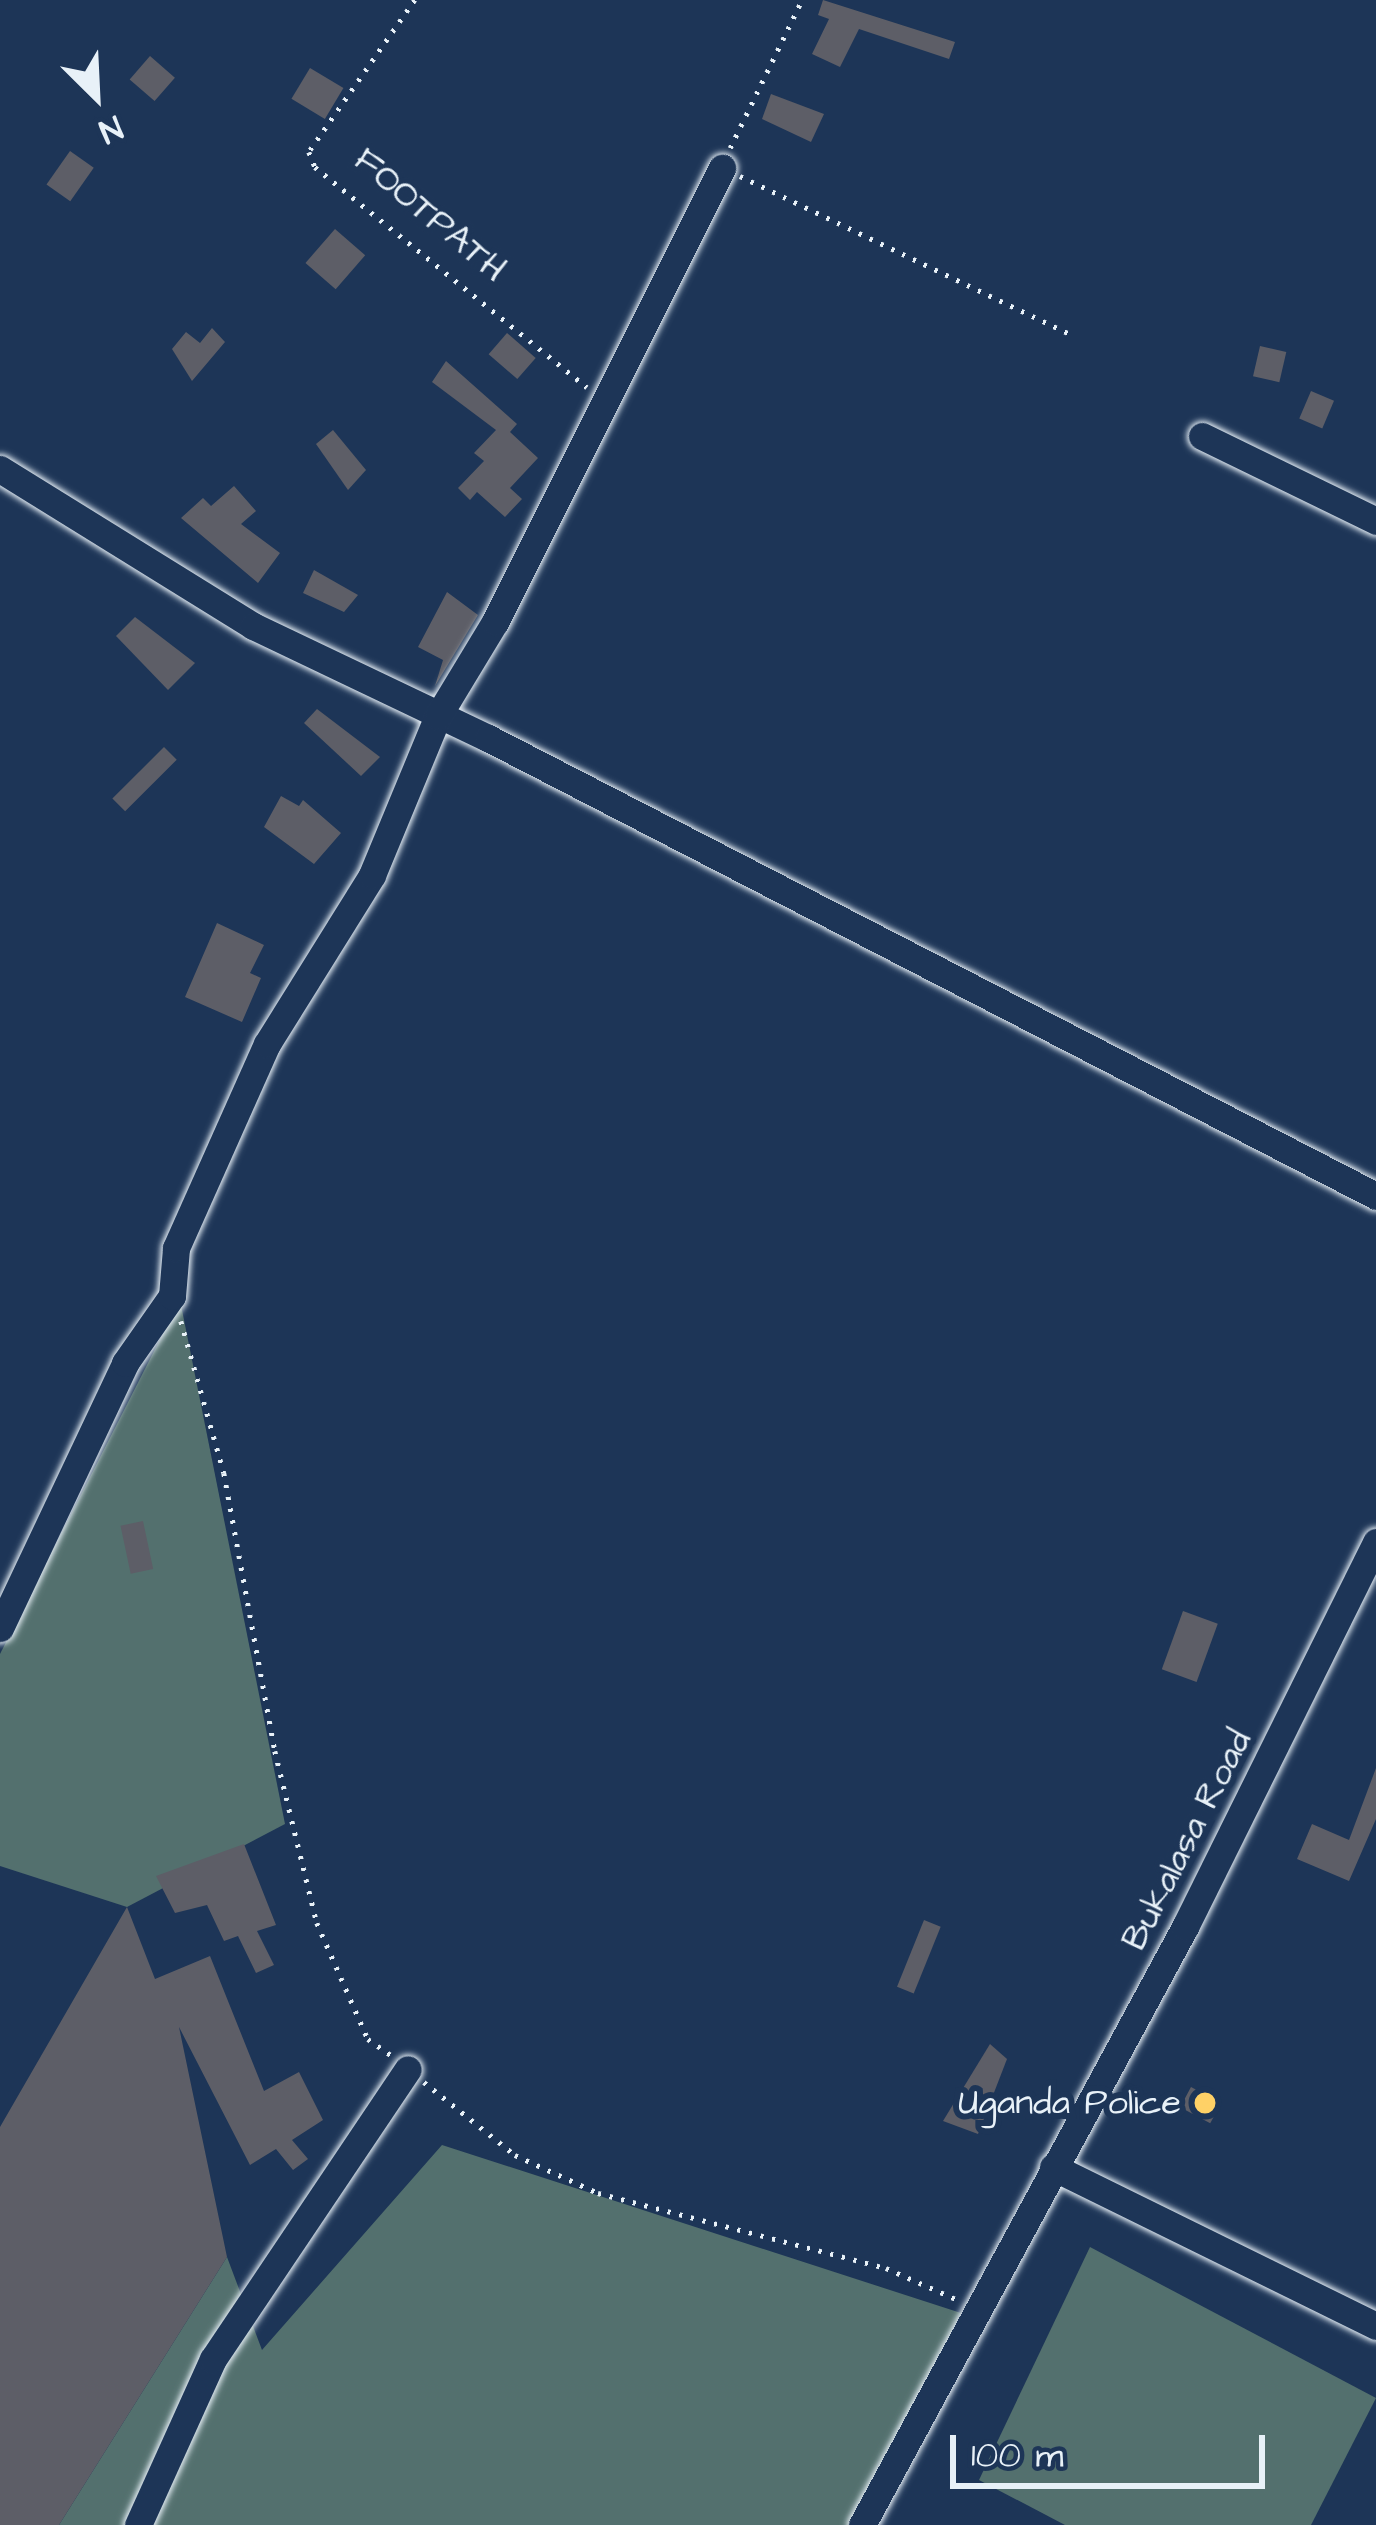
<!DOCTYPE html>
<style>
body{margin:0}
#map{position:relative;width:1376px;height:2525px;overflow:hidden;background:#1d3557;font-family:"Architects Daughter",sans-serif}
div>[style]{position:absolute}
[style*='--x']{left:calc(var(--x)*1px);top:calc(var(--y)*1px);width:calc(var(--w)*1px);rotate:calc(var(--a)*1deg)}
.green>*{inset:0;background:#53706e}
.building>*{inset:0;background:#5d5e67;transform-origin:0 0}
.path>*{height:4.5px;margin-top:-2.25px;transform-origin:0;background:repeating-linear-gradient(90deg,#e8f1f8 0 3px,transparent 0 12px)}
.roads{filter:drop-shadow(0 0 3px #e8f1f8) drop-shadow(0 0 3px #e8f1f8)}
.minor>*{height:27px;margin:-13.5px;padding:0 13.5px;transform-origin:13.5px;border-radius:13.5px;background:#1d3557}
.dots>*{width:33px;height:33px;translate:-50% -50%;box-sizing:border-box;border:6px solid #1d3557;border-radius:50%}
span{translate:-50% -50%;white-space:nowrap;text-align:center;line-height:1.15;-webkit-text-stroke:12px #1d3557;paint-order:stroke}
.street-label{font-size:36px;color:#e8f1f8}
.poi-label{font-size:36px;color:#e8f1f8}
.right{translate:-100% -50%;text-align:right}
.north{position:absolute;left:36px;top:36px;width:120px;height:120px;-webkit-text-stroke:9px #1d3557;paint-order:stroke;rotate:156deg;font-size:33px;font-weight:700;line-height:48px;text-align:center;color:#e8f1f8}
.north::after{content:'';display:block;margin:auto;width:42px;height:54px;background:#e8f1f8;clip-path:polygon(50% 0,100% 100%,50% 72%,0 100%)}
.scale{position:absolute;left:950px;top:2435px;width:315px;height:54px;box-sizing:border-box;border:6px solid #e8f1f8;border-top:0;padding-left:15px;font-size:36px;line-height:42px;white-space:nowrap;color:#e8f1f8;-webkit-text-stroke:9px #1d3557;paint-order:stroke}
</style>
<div id="map">
<div class="green">
<i style="clip-path:polygon(180px 1300px,285px 1824px,127px 1907px,0 1866px,0 1654px)"></i>
<i style="clip-path:polygon(442px 2145px,961px 2313px,855px 2525px,59px 2525px,227px 2257px,262px 2350px)"></i>
<i style="clip-path:polygon(1090px 2247px,1376px 2398px,1311px 2525px,1065px 2525px,979px 2480px)"></i>
</div>
<div class="building">
<i style="clip-path:polygon(823px 0,955px 42px,949px 59px,859px 29px,840px 67px,812px 54px,829px 19px,818px 15px)"></i>
<i style="left:150px;top:56px;width:33px;height:31px;rotate:41deg"></i>
<i style="left:310px;top:68px;width:39px;height:36px;rotate:31deg"></i>
<i style="clip-path:polygon(771px 94px,824px 114px,811px 142px,762px 119px)"></i>
<i style="left:70px;top:151px;width:29px;height:41px;rotate:35deg"></i>
<i style="left:335px;top:229px;width:40px;height:45px;rotate:41deg"></i>
<i style="clip-path:polygon(212px 328px,225px 342px,192px 381px,172px 349px,186px 332px,200px 343px)"></i>
<i style="left:507px;top:333px;width:38px;height:28px;rotate:41deg"></i>
<i style="left:1260px;top:346px;width:27px;height:31px;rotate:13deg"></i>
<i style="clip-path:polygon(446px 361px,517px 424px,510px 432px,538px 458px,510px 488px,522px 499px,505px 517px,477px 492px,470px 500px,458px 488px,484px 461px,474px 453px,496px 430px,432px 382px)"></i>
<i style="left:1311px;top:391px;width:25px;height:30px;rotate:23deg"></i>
<i style="clip-path:polygon(333px 430px,366px 470px,348px 490px,316px 444px)"></i>
<i style="clip-path:polygon(234px 486px,256px 511px,241px 524px,280px 553px,258px 583px,181px 518px,203px 498px,211px 506px)"></i>
<i style="clip-path:polygon(314px 570px,358px 595px,344px 612px,303px 593px)"></i>
<i style="clip-path:polygon(447px 592px,478px 615px,435px 686px,443px 660px,418px 647px)"></i>
<i style="clip-path:polygon(135px 617px,195px 663px,168px 690px,116px 636px)"></i>
<i style="clip-path:polygon(317px 709px,380px 757px,361px 776px,304px 723px)"></i>
<i style="left:164px;top:747px;width:18px;height:73px;rotate:45deg"></i>
<i style="clip-path:polygon(281px 796px,299px 806px,303px 800px,341px 833px,314px 864px,264px 827px)"></i>
<i style="clip-path:polygon(217px 923px,264px 945px,250px 973px,261px 978px,242px 1022px,185px 997px)"></i>
<i style="left:143px;top:1521px;width:49px;height:23px;rotate:78deg"></i>
<i style="left:1183px;top:1611px;width:37px;height:62px;rotate:20deg"></i>
<i style="clip-path:polygon(1376px 1768px,1376px 1819px,1349px 1881px,1297px 1859px,1312px 1824px,1349px 1840px)"></i>
<i style="clip-path:polygon(244px 1844px,276px 1925px,257px 1931px,274px 1965px,256px 1973px,238px 1936px,224px 1941px,207px 1905px,175px 1913px,156px 1876px)"></i>
<i style="clip-path:polygon(127px 1907px,155px 1979px,210px 1956px,264px 2091px,299px 2072px,323px 2120px,292px 2140px,308px 2159px,293px 2170px,276px 2149px,250px 2165px,179px 2027px,227px 2257px,59px 2525px,0 2525px,0 2127px)"></i>
<i style="left:924px;top:1920px;width:18px;height:72px;rotate:22deg"></i>
<i style="clip-path:polygon(990px 2044px,1007px 2059px,978px 2134px,943px 2121px)"></i>
<i style="left:1191px;top:2087px;width:34px;height:23px;rotate:28deg"></i>
</div>
<div class="path">
<i style="--x:415;--y:0;--w:185;--a:124.9"></i>
<i style="--x:309;--y:152;--w:16;--a:68"></i>
<i style="--x:315;--y:167;--w:350;--a:39"></i>
<i style="--x:730;--y:148;--w:165;--a:-64.1"></i>
<i style="--x:740;--y:176;--w:366;--a:25.6"></i>
<i style="--x:181;--y:1321;--w:158;--a:74.2"></i>
<i style="--x:224;--y:1473;--w:283;--a:79.6"></i>
<i style="--x:275;--y:1751;--w:177;--a:76.3"></i>
<i style="--x:317;--y:1923;--w:127;--a:66.3"></i>
<i style="--x:368;--y:2039;--w:29;--a:35"></i>
<i style="--x:424;--y:2082;--w:117;--a:38.7"></i>
<i style="--x:515;--y:2155;--w:91;--a:24.6"></i>
<i style="--x:598;--y:2193;--w:298;--a:14.6"></i>
<i style="--x:886;--y:2268;--w:77;--a:23.9"></i>
</div>
<div class="roads">
<div class="minor">
<i style="--x:1202;--y:436;--w:194;--a:26"></i>
<i style="--x:0;--y:469;--w:298;--a:31.8"></i>
<i style="--x:253;--y:626;--w:260;--a:25.5"></i>
<i style="--x:488;--y:738;--w:999;--a:27.28"></i>
<i style="--x:0;--y:1628;--w:293;--a:-64.7"></i>
<i style="--x:125;--y:1363;--w:82;--a:-55"></i>
<i style="--x:172;--y:1296;--w:48;--a:-85.2"></i>
<i style="--x:176;--y:1248;--w:223;--a:-66"></i>
<i style="--x:267;--y:1044;--w:199;--a:-58.1"></i>
<i style="--x:372;--y:875;--w:172;--a:-67.5"></i>
<i style="--x:438;--y:716;--w:110;--a:-58.8"></i>
<i style="--x:495;--y:622;--w:508;--a:-63.43"></i>
<i style="--x:1053;--y:2167;--w:360;--a:26.2"></i>
<i style="--x:138;--y:2525;--w:182;--a:-65.7"></i>
<i style="--x:213;--y:2359;--w:349;--a:-56.1"></i>
<i style="--x:862;--y:2525;--w:680;--a:-61.63"></i>
<i style="--x:1185;--y:1927;--w:430;--a:-63.6"></i>
</div>
</div>
<div class="dots">
<i style="left:1205px;top:2103px;background:#ffd166"></i>
</div>
<div class="street-label">
<span style="left:430px;top:215px;rotate:40deg">FOOTPATH</span>
<span style="left:1187px;top:1840px;rotate:-63deg">Bukalasa Road</span>
</div>
<div class="poi-label">
<span class="right" style="left:1181px;top:2103px">Uganda Police</span>
</div>
<div class="north">N</div>
<div class="scale">100 m</div>
</div>
